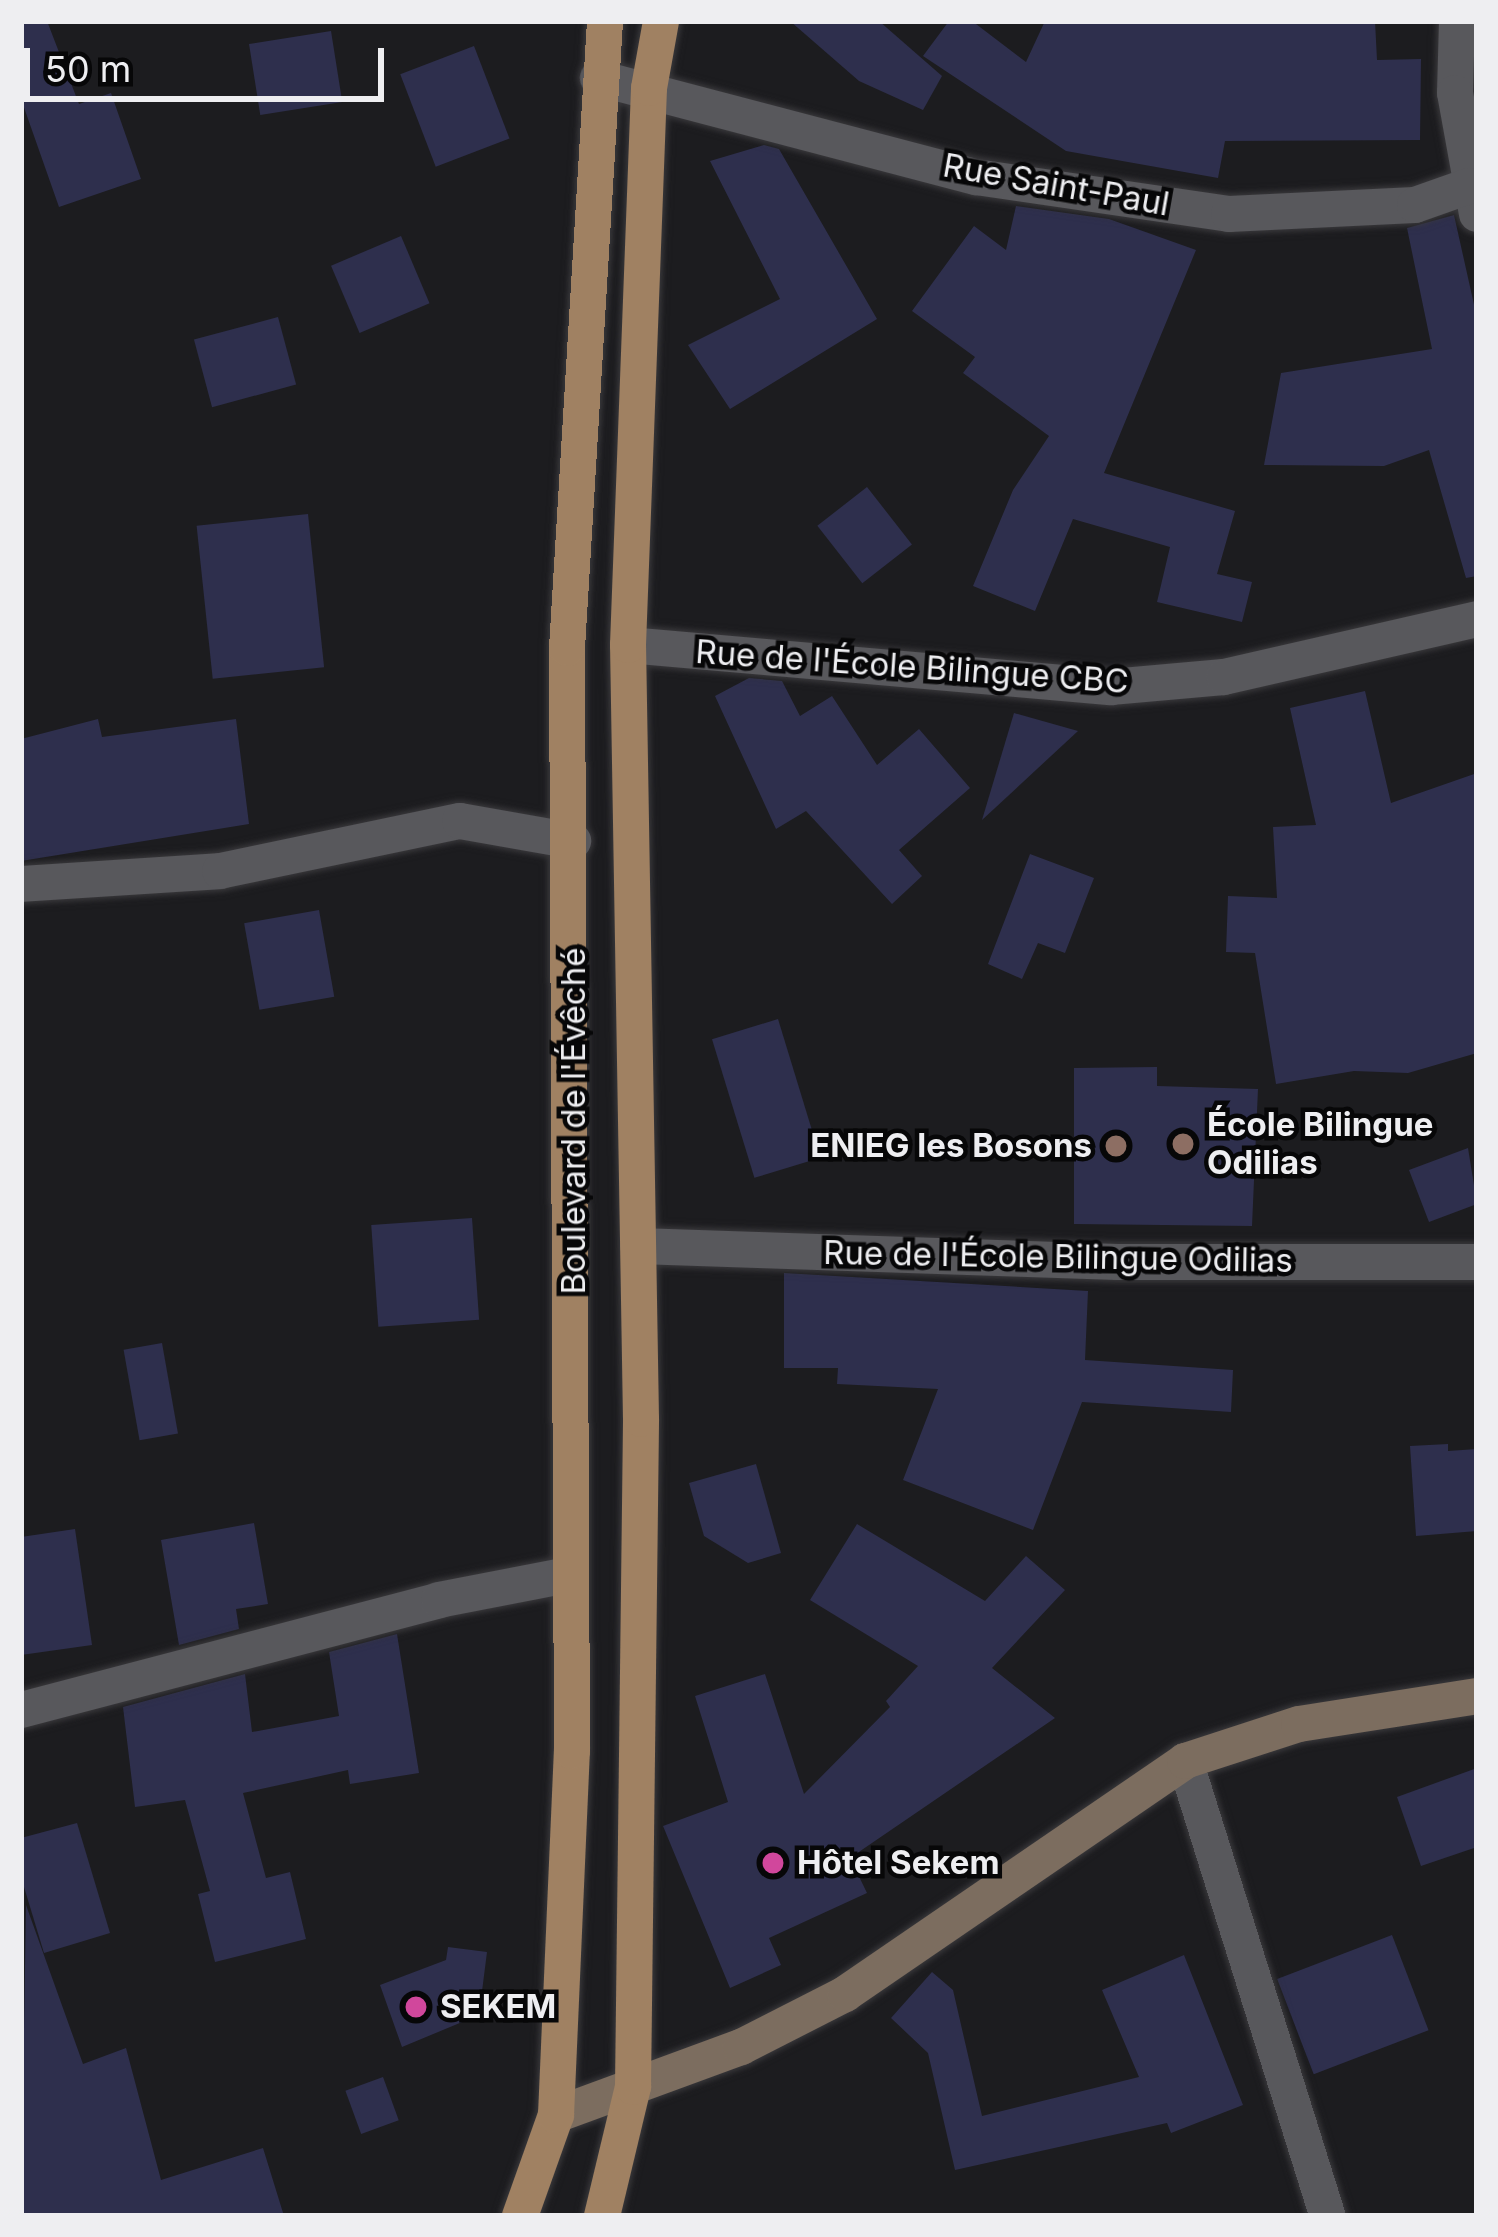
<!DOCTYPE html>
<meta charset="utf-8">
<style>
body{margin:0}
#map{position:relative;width:1498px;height:2237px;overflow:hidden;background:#1c1c1f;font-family:Inter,sans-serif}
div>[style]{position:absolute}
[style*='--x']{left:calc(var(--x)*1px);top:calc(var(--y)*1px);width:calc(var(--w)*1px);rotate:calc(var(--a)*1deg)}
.building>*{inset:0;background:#2e2f4d;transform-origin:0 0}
.roads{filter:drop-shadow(0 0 3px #3a393c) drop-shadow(0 0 3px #3a393c)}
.street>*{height:36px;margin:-18px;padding:0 18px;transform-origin:18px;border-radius:18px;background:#58585c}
.secondary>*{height:36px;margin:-18px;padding:0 18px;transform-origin:18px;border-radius:18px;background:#7c6d5f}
.primary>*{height:36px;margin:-18px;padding:0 18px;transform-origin:18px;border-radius:18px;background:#a08162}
.dots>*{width:33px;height:33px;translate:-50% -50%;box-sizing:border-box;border:6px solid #070708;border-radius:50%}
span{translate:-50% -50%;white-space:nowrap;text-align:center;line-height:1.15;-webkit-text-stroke:9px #070708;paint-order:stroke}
.street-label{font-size:33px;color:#eeeef1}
.poi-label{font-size:33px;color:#eeeef1;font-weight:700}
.left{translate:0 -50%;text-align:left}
.right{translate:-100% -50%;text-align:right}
.frame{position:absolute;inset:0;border:24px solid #eeeef1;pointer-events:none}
.scale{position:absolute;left:24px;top:48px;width:360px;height:54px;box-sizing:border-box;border:6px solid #eeeef1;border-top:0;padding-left:15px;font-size:36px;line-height:42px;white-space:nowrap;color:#eeeef1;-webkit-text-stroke:9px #070708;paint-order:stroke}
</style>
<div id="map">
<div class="building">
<i style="clip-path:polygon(21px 21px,47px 21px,79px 104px,111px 93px,141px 179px,59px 207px,21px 99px)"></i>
<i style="clip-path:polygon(790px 21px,879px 21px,942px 76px,923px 110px,859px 81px)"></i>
<i style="clip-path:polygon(949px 21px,972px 21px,1026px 62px,1045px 21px,1375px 21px,1377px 60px,1421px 59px,1420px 140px,1225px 141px,1218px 178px,1066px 151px,923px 56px)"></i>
<i style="left:331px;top:31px;width:72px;height:83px;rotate:81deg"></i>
<i style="left:474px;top:46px;width:99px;height:79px;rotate:69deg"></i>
<i style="clip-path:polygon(764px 145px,779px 149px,877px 319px,730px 409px,688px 345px,780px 299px,710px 161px)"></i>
<i style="clip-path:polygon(1016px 206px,1109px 219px,1196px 250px,1104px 473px,1235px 511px,1217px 574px,1252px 582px,1242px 622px,1157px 602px,1170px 547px,1073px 519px,1035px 611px,973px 586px,1013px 490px,1049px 436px,963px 373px,975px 357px,912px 311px,974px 226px,1006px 250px)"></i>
<i style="clip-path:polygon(1454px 215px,1477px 318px,1477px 576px,1466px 578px,1429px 450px,1384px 466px,1264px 465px,1281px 373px,1432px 349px,1407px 228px)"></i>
<i style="left:401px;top:236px;width:73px;height:76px;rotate:67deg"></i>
<i style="left:278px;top:317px;width:70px;height:87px;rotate:75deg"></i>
<i style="left:867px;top:487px;width:73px;height:63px;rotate:52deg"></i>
<i style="left:308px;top:514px;width:154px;height:112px;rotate:84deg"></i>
<i style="clip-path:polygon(749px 678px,782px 681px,800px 716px,832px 696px,877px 765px,919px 729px,970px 788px,899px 850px,922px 876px,892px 904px,806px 811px,776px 829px,715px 696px)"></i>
<i style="clip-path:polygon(1365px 691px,1391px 803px,1477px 773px,1477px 1053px,1408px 1073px,1354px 1071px,1276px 1084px,1255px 953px,1226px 952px,1228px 896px,1277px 898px,1273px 827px,1316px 825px,1290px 708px)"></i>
<i style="clip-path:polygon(1014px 713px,1078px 731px,982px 820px)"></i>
<i style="clip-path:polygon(98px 719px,102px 737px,236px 719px,249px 824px,21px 861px,21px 739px)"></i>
<i style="clip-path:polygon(1030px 854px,1094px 878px,1065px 953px,1038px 943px,1022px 979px,988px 964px)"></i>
<i style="left:319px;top:910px;width:88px;height:76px;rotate:80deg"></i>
<i style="left:778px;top:1019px;width:145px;height:69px;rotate:73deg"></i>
<i style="clip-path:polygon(1157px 1067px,1157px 1086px,1258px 1089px,1252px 1226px,1074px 1224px,1074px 1068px)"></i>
<i style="clip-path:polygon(1468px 1148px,1477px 1204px,1429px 1222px,1409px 1170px)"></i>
<i style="left:472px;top:1218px;width:102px;height:101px;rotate:86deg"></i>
<i style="clip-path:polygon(784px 1273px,1088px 1291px,1085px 1360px,1233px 1370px,1231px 1412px,1082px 1402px,1033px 1530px,903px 1480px,938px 1389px,837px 1384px,838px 1368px,784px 1368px)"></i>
<i style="left:162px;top:1343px;width:92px;height:39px;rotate:80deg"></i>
<i style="clip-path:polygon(1448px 1444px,1448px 1451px,1477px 1449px,1477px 1531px,1416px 1536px,1410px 1446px)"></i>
<i style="clip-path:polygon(756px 1464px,781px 1553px,748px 1563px,704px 1536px,689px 1483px)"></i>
<i style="clip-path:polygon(254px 1523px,268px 1604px,236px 1609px,239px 1629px,179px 1645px,161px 1540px)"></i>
<i style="clip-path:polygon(857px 1524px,985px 1601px,1026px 1556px,1065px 1590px,992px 1668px,1055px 1718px,850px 1858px,867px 1893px,769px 1938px,781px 1965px,730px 1988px,663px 1826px,728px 1802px,695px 1696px,765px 1674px,804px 1794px,890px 1707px,886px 1701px,918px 1666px,810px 1600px)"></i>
<i style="clip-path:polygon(75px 1529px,92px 1645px,21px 1655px,21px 1537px)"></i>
<i style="clip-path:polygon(397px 1634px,419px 1773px,350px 1784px,348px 1770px,243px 1793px,266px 1878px,290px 1872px,306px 1939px,215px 1962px,198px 1894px,210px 1891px,185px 1800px,135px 1807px,123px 1707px,245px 1674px,252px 1732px,339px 1716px,329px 1652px)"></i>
<i style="clip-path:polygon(1477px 1768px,1477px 1847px,1421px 1866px,1397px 1797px)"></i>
<i style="clip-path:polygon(77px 1823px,110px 1933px,44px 1953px,21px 1877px,21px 1838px)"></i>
<i style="clip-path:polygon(26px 1905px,83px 2064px,126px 2048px,161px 2180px,263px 2148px,284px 2216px,21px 2216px)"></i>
<i style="left:1392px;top:1935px;width:102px;height:123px;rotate:69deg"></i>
<i style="clip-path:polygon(448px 1947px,487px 1952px,479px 2015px,402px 2047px,380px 1985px,446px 1960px)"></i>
<i style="clip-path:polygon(1184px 1955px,1243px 2105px,1171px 2133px,1167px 2123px,955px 2170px,928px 2053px,891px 2018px,932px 1972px,953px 1990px,982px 2116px,1139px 2077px,1102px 1990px)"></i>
<i style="left:383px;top:2077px;width:46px;height:40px;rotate:70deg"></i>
</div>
<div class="roads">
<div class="street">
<i style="--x:1457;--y:21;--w:72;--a:91.6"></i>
<i style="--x:1455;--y:93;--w:123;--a:79.7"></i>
<i style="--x:598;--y:78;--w:391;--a:14.7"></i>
<i style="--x:976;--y:177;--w:256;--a:8.3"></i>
<i style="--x:1229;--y:214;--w:186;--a:-2.8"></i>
<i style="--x:1415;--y:205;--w:57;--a:-19.4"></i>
<i style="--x:628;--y:645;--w:485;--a:5"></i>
<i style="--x:1111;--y:687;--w:113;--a:-5.1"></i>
<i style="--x:1224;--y:677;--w:260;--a:-12.9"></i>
<i style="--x:21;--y:884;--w:199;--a:-3.7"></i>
<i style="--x:220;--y:871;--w:245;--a:-11.8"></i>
<i style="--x:460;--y:821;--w:115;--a:10"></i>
<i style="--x:638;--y:1246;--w:480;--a:1.9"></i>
<i style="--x:1118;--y:1262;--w:359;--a:0"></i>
<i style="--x:21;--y:1710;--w:432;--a:-14.7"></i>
<i style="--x:439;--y:1600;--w:131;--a:-11"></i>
<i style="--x:1185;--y:1761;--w:477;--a:72.6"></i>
</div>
<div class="secondary">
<i style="--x:556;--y:2115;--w:197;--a:-20.2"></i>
<i style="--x:741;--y:2047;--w:117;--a:-27"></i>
<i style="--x:845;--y:1994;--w:412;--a:-34.4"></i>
<i style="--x:1185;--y:1761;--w:120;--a:-18"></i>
<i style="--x:1299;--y:1724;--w:180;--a:-8.9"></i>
</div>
<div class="primary">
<i style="--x:520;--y:2216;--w:107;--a:-70.4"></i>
<i style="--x:556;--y:2115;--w:364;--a:-87.5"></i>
<i style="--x:572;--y:1751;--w:1103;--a:-90.26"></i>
<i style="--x:567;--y:648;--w:628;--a:-86.53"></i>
<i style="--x:602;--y:2216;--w:133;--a:-76.5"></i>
<i style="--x:633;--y:2087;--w:668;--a:-89.31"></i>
<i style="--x:641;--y:1419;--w:774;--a:-90.96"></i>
<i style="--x:628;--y:645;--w:557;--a:-87.84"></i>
<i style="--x:649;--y:88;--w:68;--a:-79.8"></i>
</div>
</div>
<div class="dots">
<i style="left:1183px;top:1144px;background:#8d6e63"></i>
<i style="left:1116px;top:1146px;background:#8d6e63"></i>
<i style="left:773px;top:1863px;background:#d1479c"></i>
<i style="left:416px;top:2007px;background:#d1479c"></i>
</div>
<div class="street-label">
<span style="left:1056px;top:185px;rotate:10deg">Rue Saint-Paul</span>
<span style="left:912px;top:667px;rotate:4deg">Rue de l'École Bilingue CBC</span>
<span style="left:574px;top:1121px;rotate:-90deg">Boulevard de l'Évêché</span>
<span style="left:1058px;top:1257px;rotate:1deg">Rue de l'École Bilingue Odilias</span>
</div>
<div class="poi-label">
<span class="left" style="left:1207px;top:1144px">École Bilingue<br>Odilias</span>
<span class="right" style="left:1092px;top:1146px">ENIEG les Bosons</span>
<span class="left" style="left:797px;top:1863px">Hôtel Sekem</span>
<span class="left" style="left:440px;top:2007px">SEKEM</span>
</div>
<div class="frame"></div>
<div class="scale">50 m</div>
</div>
